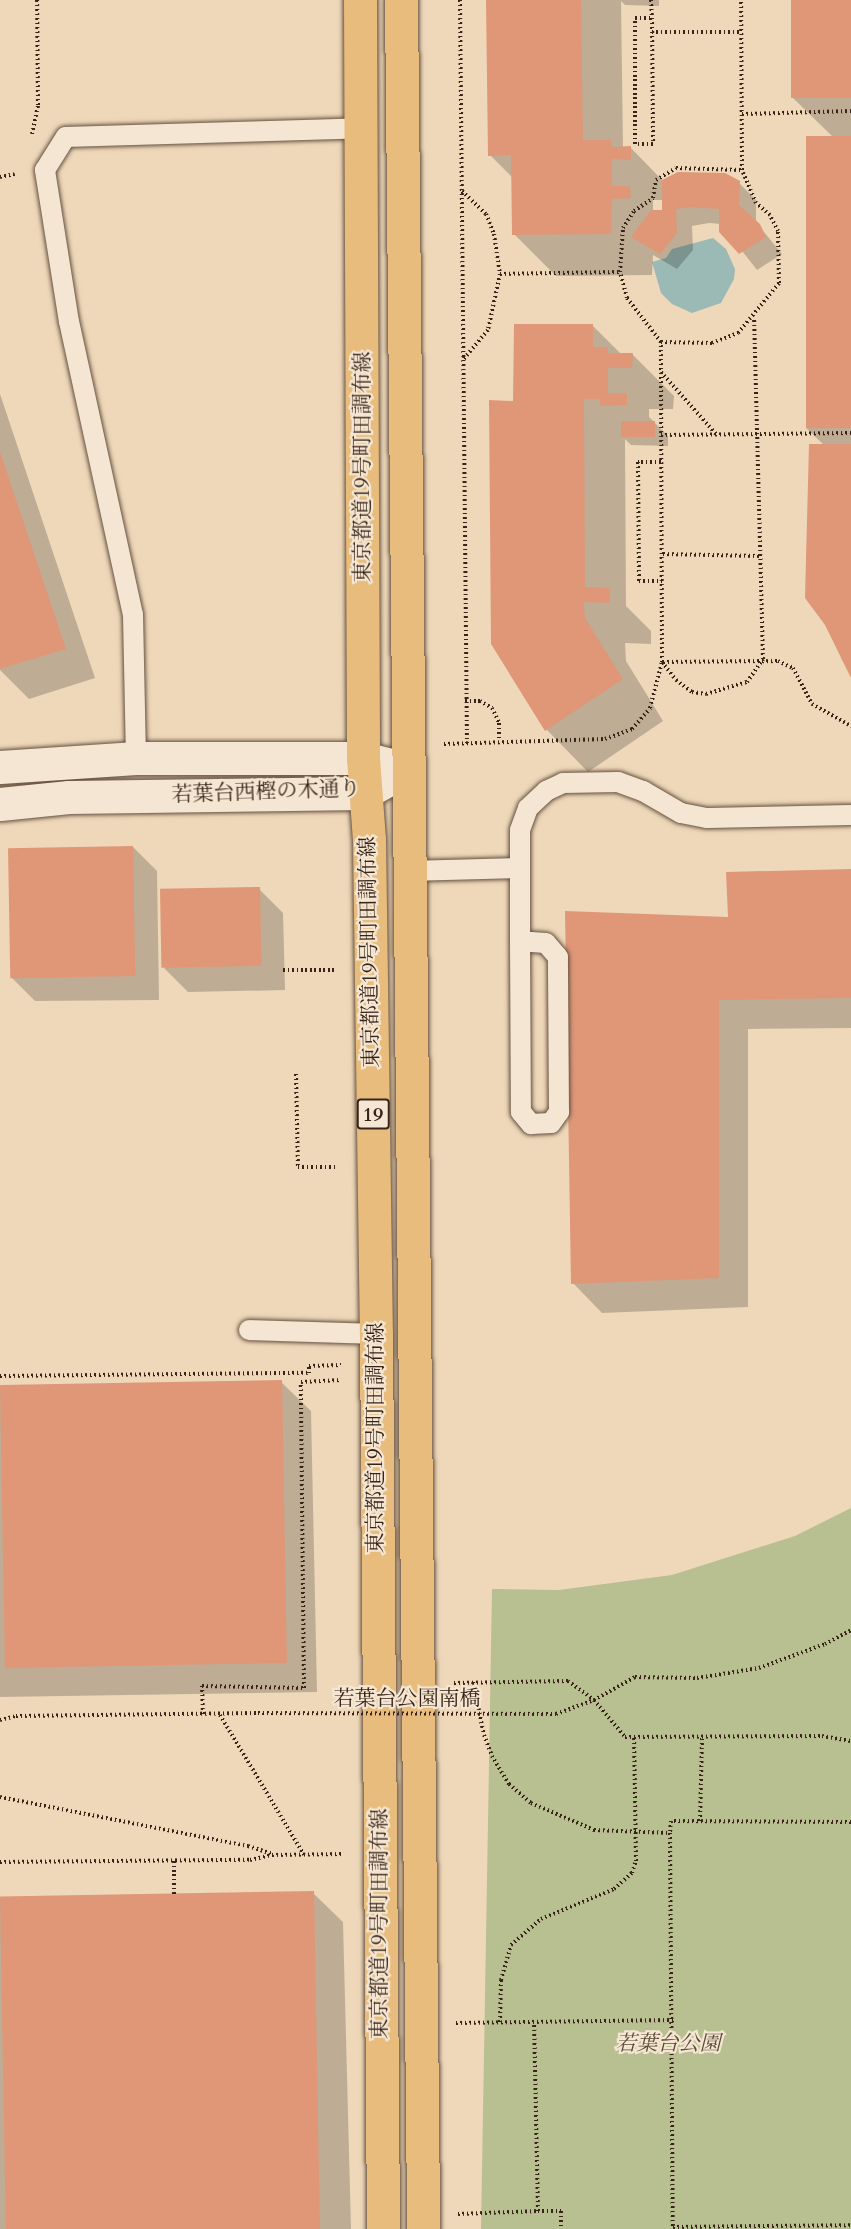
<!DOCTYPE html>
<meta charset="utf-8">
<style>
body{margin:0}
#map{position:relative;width:851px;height:2229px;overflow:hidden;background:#eed8b9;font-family:Cardo,"Noto Serif JP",serif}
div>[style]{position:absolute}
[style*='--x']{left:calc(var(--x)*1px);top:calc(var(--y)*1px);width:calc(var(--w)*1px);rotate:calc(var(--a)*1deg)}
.green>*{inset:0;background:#b8bf90}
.water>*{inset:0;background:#9bb9b5}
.shadow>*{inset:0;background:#0003}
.building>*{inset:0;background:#df9778;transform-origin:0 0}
.path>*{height:4px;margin-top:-2px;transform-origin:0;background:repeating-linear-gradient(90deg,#382417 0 1.5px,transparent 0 4.5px)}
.roads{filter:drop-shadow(0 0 2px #665140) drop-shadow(0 0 2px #665140)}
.service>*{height:20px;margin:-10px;padding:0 10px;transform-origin:10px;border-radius:10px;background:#f4e6d2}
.tertiary>*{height:33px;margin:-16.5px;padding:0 16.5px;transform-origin:16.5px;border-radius:16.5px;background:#f4e6d2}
.primary>*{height:33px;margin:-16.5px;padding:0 16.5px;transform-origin:16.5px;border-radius:16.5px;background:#e7bc7c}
.path-bridge>*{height:4px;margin-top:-2px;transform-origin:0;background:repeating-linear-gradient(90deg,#382417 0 1.5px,transparent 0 4.5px)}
span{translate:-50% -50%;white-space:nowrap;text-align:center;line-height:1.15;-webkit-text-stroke:4.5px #f4e6d2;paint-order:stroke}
.shield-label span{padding:2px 4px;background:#f4e6d2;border:2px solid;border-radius:4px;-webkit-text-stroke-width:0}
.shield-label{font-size:20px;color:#382417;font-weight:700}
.street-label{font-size:21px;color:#382417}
.park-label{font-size:21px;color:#584b35;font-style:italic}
</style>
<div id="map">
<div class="green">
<i style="clip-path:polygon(851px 1508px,851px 2229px,481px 2229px,492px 1589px,559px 1590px,672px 1575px,795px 1536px)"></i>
</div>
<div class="water">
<i style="clip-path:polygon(713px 238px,726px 249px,735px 269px,734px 279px,721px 303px,692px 313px,672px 304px,661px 293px,652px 262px,666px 258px,672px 249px)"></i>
</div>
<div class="shadow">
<i style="clip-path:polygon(evenodd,488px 0,659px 0,659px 6px,625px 5px,621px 1px,623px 148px,631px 148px,663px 181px,739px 183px,756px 200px,756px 222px,782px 254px,757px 270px,721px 224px,709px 223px,692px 226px,693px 250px,677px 269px,653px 255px,652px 275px,556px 276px,514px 234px,513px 178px,490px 155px,488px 0,653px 200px,664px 200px,664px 212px,653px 211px,653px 200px)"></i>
<i style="clip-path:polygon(793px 0,851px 0,851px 675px,841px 658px,844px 655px,824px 445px,806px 428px,833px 137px,793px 98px)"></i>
<i style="clip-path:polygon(592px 325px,622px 355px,632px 354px,674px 396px,673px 409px,649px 409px,649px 417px,668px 436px,668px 446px,631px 445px,625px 439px,626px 606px,651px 631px,651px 644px,625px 643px,626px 661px,663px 721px,588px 772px,547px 730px,492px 643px,514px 402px)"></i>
<i style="clip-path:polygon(0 394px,95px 678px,29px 699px,0 670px)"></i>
<i style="clip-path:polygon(133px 847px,157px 871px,159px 1000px,35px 1001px,11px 977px)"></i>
<i style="clip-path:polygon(851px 870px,851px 1028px,748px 1029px,748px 1307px,602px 1313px,573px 1283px,729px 919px)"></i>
<i style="clip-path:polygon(259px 889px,283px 913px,285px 990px,188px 992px,164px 968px)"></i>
<i style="clip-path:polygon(281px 1382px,311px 1411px,317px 1692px,0 1697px,0 1387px)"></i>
<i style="clip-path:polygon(313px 1893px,343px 1922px,351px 2229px,0 2229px,0 1898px)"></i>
</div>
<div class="building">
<i style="clip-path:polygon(486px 0,581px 0,583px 140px,611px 140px,612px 147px,631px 146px,631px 160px,612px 159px,612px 186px,630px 186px,631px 198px,612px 199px,611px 234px,512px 235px,511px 155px,488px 156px)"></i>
<i style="left:791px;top:0;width:60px;height:98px"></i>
<i style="left:806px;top:136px;width:45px;height:292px"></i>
<i style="clip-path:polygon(678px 172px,725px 173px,740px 181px,739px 205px,760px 224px,766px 237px,739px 254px,719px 232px,719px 209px,691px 207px,676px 209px,677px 233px,660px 254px,631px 237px,651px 210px,662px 210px,662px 180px)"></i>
<i style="clip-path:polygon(514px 324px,593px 324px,593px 347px,608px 347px,608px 353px,633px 353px,632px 368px,608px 368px,608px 393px,627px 393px,627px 405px,600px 406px,600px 399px,584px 399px,585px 587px,610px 588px,610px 603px,584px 602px,585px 618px,623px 679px,545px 731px,491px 644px,489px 400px,513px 401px)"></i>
<i style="left:621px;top:421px;width:34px;height:16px"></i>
<i style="clip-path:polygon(809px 444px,851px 444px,851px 678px,825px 625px,805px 598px)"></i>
<i style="clip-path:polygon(0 452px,66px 649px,0 669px)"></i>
<i style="left:133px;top:846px;width:130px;height:125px;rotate:89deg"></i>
<i style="clip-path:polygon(851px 869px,851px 998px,719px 1000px,719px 1278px,571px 1284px,565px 911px,728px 917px,726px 872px)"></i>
<i style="left:260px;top:887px;width:79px;height:100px;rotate:89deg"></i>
<i style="left:282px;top:1380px;width:283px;height:282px;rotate:89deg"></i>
<i style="left:314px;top:1891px;width:338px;height:314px;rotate:89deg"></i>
</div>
<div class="path">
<i style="--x:460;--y:0;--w:743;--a:89.46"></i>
<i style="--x:651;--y:0;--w:18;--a:87"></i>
<i style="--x:652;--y:18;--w:126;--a:89.5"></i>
<i style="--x:653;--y:144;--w:18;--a:180"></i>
<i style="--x:635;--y:144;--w:126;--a:-90"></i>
<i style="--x:635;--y:18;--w:17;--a:0"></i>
<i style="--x:652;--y:32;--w:88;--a:0"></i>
<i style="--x:742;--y:114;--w:109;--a:-1.6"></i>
<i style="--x:32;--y:134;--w:30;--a:-78"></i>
<i style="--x:38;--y:105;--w:105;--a:-90.5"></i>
<i style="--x:0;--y:177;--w:15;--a:-11"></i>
<i style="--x:462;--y:191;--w:33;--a:44"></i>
<i style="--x:486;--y:214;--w:22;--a:68"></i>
<i style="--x:494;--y:234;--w:40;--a:81.5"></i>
<i style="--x:500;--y:274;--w:57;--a:102.1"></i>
<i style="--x:488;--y:330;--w:40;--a:130"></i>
<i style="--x:500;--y:274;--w:120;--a:-1"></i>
<i style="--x:661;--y:342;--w:51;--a:1.1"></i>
<i style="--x:712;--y:343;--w:28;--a:-21"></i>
<i style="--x:738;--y:333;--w:65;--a:-50.6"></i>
<i style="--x:779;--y:283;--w:52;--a:-91.1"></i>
<i style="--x:778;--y:231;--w:18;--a:-117"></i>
<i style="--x:770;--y:215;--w:18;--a:-139"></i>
<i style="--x:756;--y:203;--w:36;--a:-113"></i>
<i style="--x:742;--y:170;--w:170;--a:-90.3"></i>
<i style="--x:661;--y:372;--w:83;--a:48.4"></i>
<i style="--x:661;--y:435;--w:190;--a:-0.6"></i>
<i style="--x:661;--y:462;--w:23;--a:180"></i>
<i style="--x:638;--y:462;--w:119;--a:89.5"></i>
<i style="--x:639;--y:581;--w:23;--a:0"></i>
<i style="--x:663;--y:554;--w:96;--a:1.2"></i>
<i style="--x:662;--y:662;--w:23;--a:52"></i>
<i style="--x:676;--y:680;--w:20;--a:37"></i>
<i style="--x:692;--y:692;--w:14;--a:8"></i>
<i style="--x:706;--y:694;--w:43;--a:-16.3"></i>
<i style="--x:747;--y:682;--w:28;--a:-55"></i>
<i style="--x:763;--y:659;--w:340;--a:-91.5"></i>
<i style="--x:663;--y:662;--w:115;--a:-0.5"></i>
<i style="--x:778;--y:661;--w:17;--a:25"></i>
<i style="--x:793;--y:668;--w:41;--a:62.2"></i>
<i style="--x:812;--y:704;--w:45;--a:29.4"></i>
<i style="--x:465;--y:701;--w:15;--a:0"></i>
<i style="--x:480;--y:701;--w:14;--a:30"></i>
<i style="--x:492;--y:708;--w:17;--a:65"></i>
<i style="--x:499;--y:723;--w:18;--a:90"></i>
<i style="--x:444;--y:744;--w:161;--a:-1.8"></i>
<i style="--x:605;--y:739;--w:29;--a:-20"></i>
<i style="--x:632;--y:729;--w:28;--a:-49"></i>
<i style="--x:650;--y:708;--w:48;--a:-75.4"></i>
<i style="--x:662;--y:662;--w:320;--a:-90.2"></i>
<i style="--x:661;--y:342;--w:56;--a:-127.7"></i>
<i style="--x:627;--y:298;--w:27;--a:-105"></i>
<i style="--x:620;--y:272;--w:44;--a:-86.1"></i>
<i style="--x:623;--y:228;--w:20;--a:-57"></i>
<i style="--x:634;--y:211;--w:23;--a:-34"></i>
<i style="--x:653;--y:198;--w:18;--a:-81"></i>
<i style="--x:656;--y:180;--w:23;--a:-31"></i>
<i style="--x:676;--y:168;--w:66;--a:1.7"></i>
<i style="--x:283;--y:970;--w:52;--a:0"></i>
<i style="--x:296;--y:1074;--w:93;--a:88.8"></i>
<i style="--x:298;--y:1167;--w:40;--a:0"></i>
<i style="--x:0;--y:1376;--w:309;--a:-0.6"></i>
<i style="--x:309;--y:1373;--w:7;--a:-90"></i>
<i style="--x:309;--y:1366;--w:32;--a:-2"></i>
<i style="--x:473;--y:1682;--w:54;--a:78.3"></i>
<i style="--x:484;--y:1735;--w:22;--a:69"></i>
<i style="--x:492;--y:1756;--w:33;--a:59"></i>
<i style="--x:509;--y:1784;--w:29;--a:41"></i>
<i style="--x:531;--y:1803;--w:69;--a:23.2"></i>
<i style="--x:594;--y:1830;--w:76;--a:2.3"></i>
<i style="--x:454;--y:1683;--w:114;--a:-1"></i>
<i style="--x:568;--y:1681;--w:32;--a:36"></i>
<i style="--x:594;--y:1700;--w:48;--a:50"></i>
<i style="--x:625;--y:1737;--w:197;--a:-0.3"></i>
<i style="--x:822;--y:1736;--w:29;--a:10"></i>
<i style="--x:203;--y:1714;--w:28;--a:-92"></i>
<i style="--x:202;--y:1686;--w:102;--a:1.1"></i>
<i style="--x:304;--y:1688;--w:306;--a:-90.6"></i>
<i style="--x:301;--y:1382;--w:40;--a:-2.9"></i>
<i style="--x:556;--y:1714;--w:40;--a:-20.2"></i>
<i style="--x:594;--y:1700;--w:47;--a:-29.3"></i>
<i style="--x:635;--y:1677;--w:62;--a:0.9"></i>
<i style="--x:697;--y:1678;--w:63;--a:-9.2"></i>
<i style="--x:759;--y:1668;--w:70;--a:-20"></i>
<i style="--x:825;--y:1644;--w:30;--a:-28"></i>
<i style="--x:220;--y:1715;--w:163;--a:59"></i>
<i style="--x:0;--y:1720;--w:16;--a:-14"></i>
<i style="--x:16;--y:1716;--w:242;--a:-0.7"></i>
<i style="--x:0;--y:1797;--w:253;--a:11.2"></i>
<i style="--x:248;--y:1846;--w:25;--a:18"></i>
<i style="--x:700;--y:1821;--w:84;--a:-88.6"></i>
<i style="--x:851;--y:1822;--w:180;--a:-179.7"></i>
<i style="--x:671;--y:1821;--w:12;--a:95"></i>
<i style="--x:670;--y:1833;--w:394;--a:89.6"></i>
<i style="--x:673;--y:2227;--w:178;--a:-0.6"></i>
<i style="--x:174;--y:1861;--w:33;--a:90"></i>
<i style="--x:0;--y:1862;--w:250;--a:-0.5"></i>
<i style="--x:250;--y:1860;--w:23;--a:-13"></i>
<i style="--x:272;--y:1855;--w:72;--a:-0.8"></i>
<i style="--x:500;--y:2022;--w:42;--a:-88.6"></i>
<i style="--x:501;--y:1980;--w:36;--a:-74"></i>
<i style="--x:511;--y:1945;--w:40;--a:-41"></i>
<i style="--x:541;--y:1919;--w:79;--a:-22.3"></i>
<i style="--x:614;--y:1889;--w:24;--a:-42"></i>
<i style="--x:632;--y:1873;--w:13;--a:-72"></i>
<i style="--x:636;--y:1861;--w:125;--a:-90.9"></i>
<i style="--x:456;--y:2023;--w:218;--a:-0.8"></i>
<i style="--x:538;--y:2211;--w:23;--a:0"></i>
<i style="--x:561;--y:2211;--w:18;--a:90"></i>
<i style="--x:458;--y:2214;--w:80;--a:-2.1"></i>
<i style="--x:538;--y:2211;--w:189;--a:-91.2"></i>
</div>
<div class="roads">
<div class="service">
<i style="--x:136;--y:758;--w:143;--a:-91.2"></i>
<i style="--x:133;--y:615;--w:300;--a:-102.3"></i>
<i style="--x:69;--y:322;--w:154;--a:-99"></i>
<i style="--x:45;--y:170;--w:39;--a:-58"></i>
<i style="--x:66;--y:137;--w:296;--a:-1.7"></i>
<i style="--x:520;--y:868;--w:73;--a:90"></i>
<i style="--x:520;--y:941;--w:171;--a:89.7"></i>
<i style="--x:521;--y:1112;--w:16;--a:50"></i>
<i style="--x:531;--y:1124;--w:20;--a:-3"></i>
<i style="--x:551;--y:1123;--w:14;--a:-54"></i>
<i style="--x:559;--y:1112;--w:155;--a:-90.4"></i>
<i style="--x:558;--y:957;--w:18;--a:-131"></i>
<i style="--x:546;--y:943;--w:26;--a:-176"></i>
<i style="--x:408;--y:871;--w:112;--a:-1.5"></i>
<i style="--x:520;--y:868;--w:38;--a:-90"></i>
<i style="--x:520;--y:830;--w:23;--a:-70"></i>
<i style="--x:528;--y:808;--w:25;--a:-43"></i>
<i style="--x:546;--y:791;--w:19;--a:-25"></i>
<i style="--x:563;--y:783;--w:55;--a:-1"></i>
<i style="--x:618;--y:782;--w:27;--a:20"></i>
<i style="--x:643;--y:791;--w:44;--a:30.1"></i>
<i style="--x:681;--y:813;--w:26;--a:11"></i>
<i style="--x:707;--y:818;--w:144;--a:-1.2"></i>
<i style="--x:249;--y:1330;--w:127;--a:1.8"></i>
</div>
<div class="tertiary">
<i style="--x:0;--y:767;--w:136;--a:-3.8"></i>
<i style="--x:136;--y:758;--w:227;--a:0"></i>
<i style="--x:363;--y:758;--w:29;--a:14"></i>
<i style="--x:0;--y:804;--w:69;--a:-5.8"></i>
<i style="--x:69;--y:797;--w:295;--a:-0.8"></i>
<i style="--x:364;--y:793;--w:49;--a:-29.2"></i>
</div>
<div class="primary">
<i style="--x:360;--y:0;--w:758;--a:89.77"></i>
<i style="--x:363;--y:758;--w:81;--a:85.8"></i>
<i style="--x:369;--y:839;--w:495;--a:89.2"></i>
<i style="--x:376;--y:1334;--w:895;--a:89.55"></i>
<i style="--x:401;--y:0;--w:2229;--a:89.43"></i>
</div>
</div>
<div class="path-bridge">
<i style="--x:258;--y:1713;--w:298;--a:0.2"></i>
</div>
<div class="shield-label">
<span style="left:373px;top:1114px">19</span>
</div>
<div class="street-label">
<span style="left:363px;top:467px;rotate:-90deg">東京都道19号町田調布線</span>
<span style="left:266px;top:792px;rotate:-2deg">若葉台西樫の木通り</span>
<span style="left:370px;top:952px;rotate:-91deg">東京都道19号町田調布線</span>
<span style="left:376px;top:1438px;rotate:-90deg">東京都道19号町田調布線</span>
<span style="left:407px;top:1699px">若葉台公園南橋</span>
<span style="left:380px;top:1924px;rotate:-90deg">東京都道19号町田調布線</span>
</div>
<div class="park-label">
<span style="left:668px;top:2044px">若葉台公園</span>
</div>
</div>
